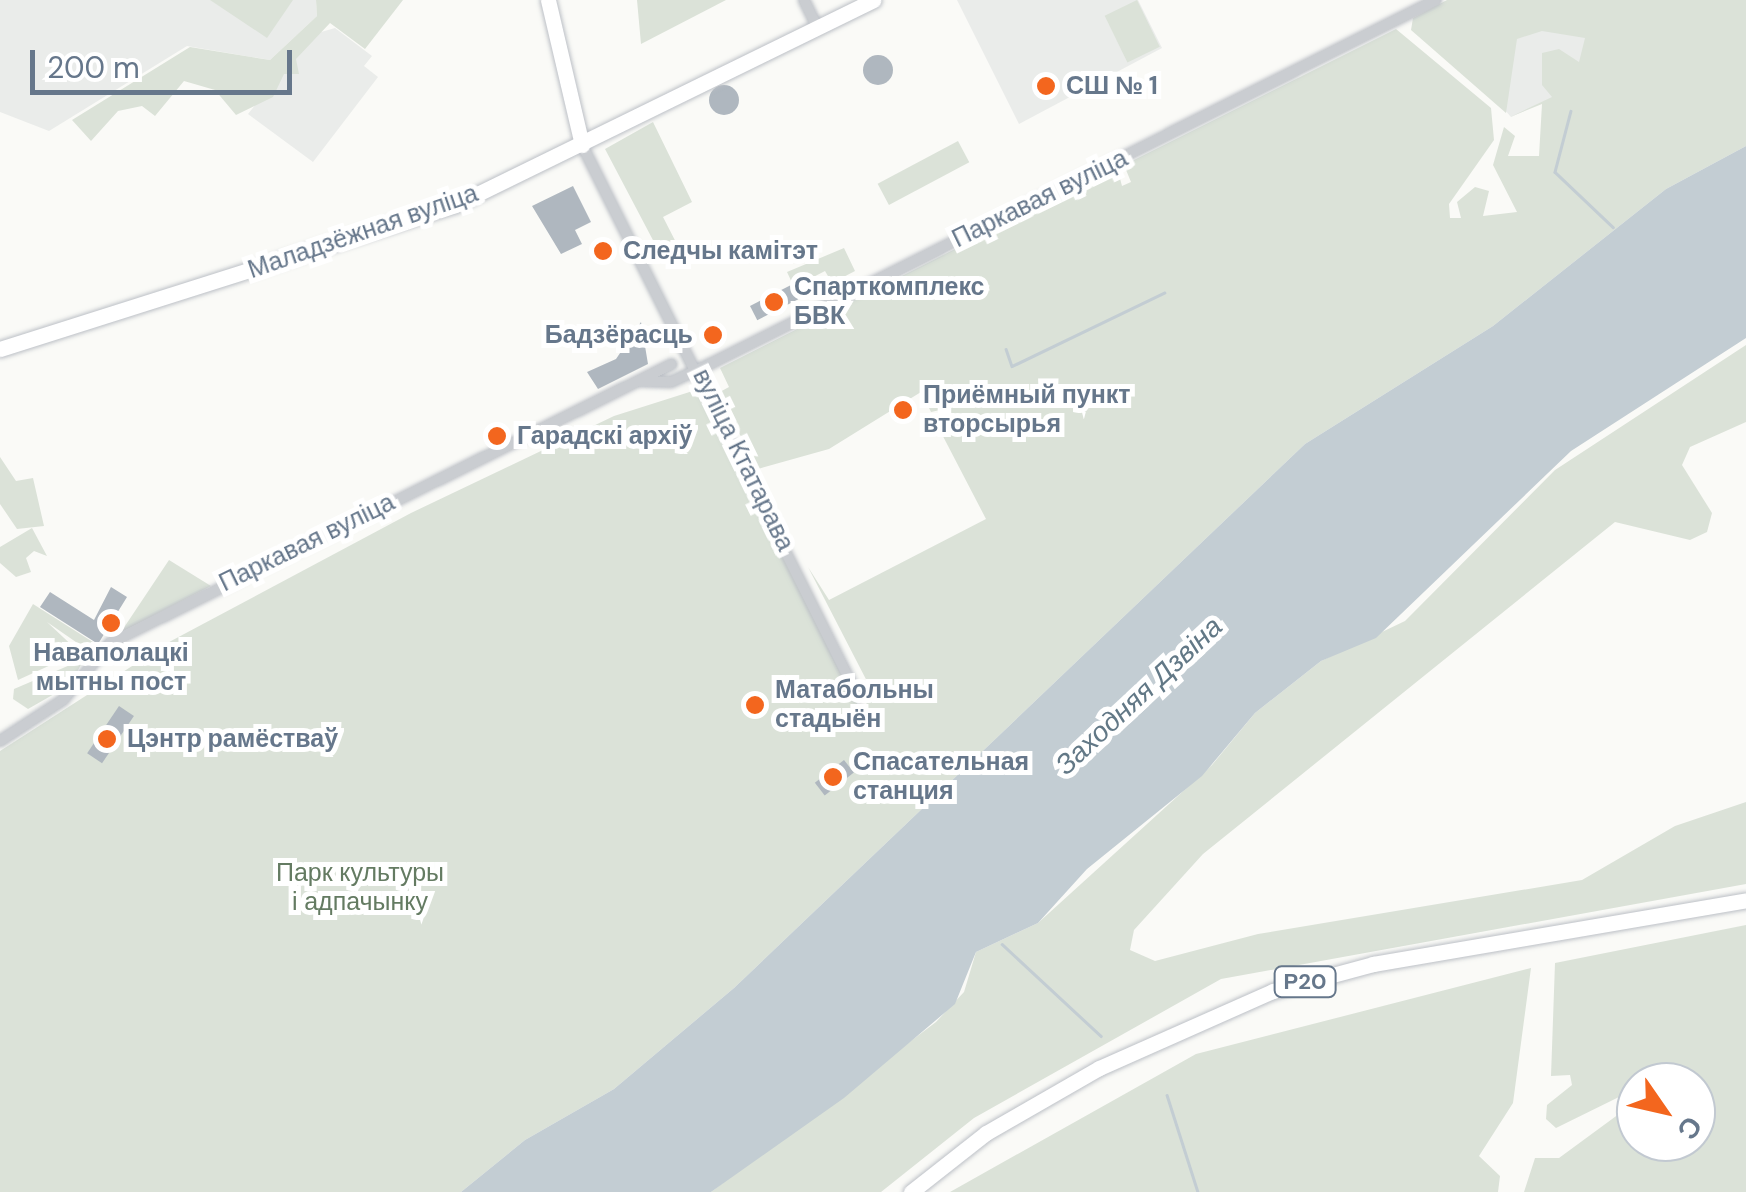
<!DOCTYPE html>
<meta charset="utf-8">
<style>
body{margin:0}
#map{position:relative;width:1746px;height:1192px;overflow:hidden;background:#fafaf7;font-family:"DM Sans",sans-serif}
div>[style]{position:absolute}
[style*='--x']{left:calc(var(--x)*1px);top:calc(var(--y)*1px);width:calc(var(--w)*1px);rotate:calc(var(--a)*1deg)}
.built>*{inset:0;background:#eaecea}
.green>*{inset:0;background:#dbe2d8;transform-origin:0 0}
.water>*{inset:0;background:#c3cdd3}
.stream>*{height:2.5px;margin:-1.25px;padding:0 1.25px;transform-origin:1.25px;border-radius:1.25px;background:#c3cdd3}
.building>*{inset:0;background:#afb7bf;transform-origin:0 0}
.round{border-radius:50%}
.roads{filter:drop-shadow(0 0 2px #bcc0c6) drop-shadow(0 0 2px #bcc0c6)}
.street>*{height:10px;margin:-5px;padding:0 5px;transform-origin:5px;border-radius:5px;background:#cacdd1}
.secondary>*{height:15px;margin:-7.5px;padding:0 7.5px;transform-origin:7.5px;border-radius:7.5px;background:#fff}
.primary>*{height:15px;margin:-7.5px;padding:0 7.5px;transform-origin:7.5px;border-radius:7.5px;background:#fff}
.dots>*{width:28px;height:28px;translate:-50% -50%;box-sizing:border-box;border:5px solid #fff;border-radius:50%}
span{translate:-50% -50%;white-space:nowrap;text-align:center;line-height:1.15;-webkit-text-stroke:10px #fff;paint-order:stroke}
.shield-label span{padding:2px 8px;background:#fff;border:2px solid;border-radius:8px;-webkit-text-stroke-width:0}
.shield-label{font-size:22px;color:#66778b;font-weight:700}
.poi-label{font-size:25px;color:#66778b;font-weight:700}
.left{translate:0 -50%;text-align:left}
.right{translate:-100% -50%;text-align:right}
.street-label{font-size:25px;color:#66778b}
.park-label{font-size:25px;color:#647b62}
.water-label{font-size:28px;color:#627886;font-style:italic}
.north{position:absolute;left:1616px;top:1062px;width:100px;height:100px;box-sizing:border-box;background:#fff;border:2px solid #c2c9d1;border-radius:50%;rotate:124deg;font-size:28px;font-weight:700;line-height:40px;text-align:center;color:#66778b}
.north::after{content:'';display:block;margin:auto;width:35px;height:45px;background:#f3661e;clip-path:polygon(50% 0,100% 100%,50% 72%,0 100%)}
.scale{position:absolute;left:30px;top:50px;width:262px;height:45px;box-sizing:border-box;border:5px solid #66778b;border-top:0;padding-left:12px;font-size:30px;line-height:35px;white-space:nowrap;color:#66778b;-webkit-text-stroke:8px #fff;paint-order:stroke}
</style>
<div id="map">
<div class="built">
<i style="clip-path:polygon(0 0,316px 0,317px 16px,270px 60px,187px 46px,49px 131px,0 112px)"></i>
<i style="clip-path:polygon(957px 0,1138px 0,1162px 48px,1019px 124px)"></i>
<i style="clip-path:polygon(1611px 8px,1621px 67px,1511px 117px,1481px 83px,1524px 27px)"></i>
<i style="clip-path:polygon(335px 28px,372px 56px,364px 66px,378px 77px,313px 162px,248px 114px,311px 35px)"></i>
</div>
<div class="green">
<i style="clip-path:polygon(210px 0,293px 0,267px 38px)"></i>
<i style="clip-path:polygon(316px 0,403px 0,365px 49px,330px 23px,296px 59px,299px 74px,284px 74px,273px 97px,236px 115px,215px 90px,184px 81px,155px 116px,142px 106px,118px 111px,91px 141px,72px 120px,190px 47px,270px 60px,317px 16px)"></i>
<i style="clip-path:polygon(637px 0,726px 0,641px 44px)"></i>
<i style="left:1137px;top:0;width:52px;height:36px;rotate:64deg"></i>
<i style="clip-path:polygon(1447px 0,1746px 0,1746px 146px,1666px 189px,1493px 326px,1305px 444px,734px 988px,614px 1089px,525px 1140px,461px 1192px,0 1192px,0 751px,171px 641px,411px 513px,614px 416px,699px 389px,863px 715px,871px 689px,808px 567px,829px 600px,986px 519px,934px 419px,944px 420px,940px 410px,931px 412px,921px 392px,829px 449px,758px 469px,718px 393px,729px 387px,720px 368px,1117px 167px,1122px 186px,1131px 182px,1124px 165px,1396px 29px,1491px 108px,1494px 140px,1449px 204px,1450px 218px,1461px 218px,1457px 202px,1475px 187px,1489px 191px,1483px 216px,1517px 212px,1493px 165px,1504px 127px,1515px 136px,1508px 156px,1539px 156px,1542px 104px,1510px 117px,1552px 97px,1542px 85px,1542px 53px,1559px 49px,1579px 62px,1585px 38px,1542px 31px,1517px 39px,1506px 113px,1411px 30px,1413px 18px)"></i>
<i style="clip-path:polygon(653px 122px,692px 202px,663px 217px,682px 254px,665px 263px,605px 149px)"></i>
<i style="left:958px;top:141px;width:24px;height:91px;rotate:62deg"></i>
<i style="clip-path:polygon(844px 248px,855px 271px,832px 283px,825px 271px,794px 287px,787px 272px)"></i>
<i style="clip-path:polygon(1746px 345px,1746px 422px,1690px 447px,1682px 465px,1712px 513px,1707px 532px,1690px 540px,1615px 522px,1203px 854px,1134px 930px,1130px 950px,1155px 961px,1258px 934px,1582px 880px,1675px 826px,1746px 802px,1746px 884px,1221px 979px,974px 1118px,881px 1192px,711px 1192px,936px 1022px,964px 992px,976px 952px,1038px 923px,1212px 765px,1255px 713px,1321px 661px,1405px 621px,1555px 470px)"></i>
<i style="clip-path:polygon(0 457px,16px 481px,33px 478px,44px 526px,17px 529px,0 504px)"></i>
<i style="clip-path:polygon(32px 528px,47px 556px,34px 551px,26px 558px,31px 572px,16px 577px,0 563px,0 547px)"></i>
<i style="clip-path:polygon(169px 560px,211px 586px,121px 632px)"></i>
<i style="clip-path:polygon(33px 604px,96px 644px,86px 649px,47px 622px,79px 652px,18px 680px,9px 646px)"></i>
<i style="clip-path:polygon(84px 659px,70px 685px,28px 709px,13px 699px,14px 689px)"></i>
<i style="clip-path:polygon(evenodd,1746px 925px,1746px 1192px,1524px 1192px,1535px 1158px,1559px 1158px,1623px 1111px,1621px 1096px,1556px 1128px,1546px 1119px,1547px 1105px,1572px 1085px,1570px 1075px,1551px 1076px,1555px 963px,1746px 925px,1636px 1082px,1696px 1082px,1696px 1142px,1636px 1142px,1636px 1082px)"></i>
<i style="clip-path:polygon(1531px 968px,1513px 1103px,1479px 1156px,1500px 1176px,1498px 1192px,950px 1192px,1196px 1054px)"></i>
</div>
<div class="water">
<i style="clip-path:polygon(1746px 146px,1746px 338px,1571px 451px,1376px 638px,1321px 661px,1255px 713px,1202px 776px,1087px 869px,1038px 923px,976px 952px,955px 1004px,844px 1098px,711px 1192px,461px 1192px,525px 1140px,614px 1089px,734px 988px,1305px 444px,1493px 326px,1666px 189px)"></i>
</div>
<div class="stream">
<i style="--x:1571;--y:111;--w:63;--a:104.7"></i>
<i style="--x:1555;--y:172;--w:80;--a:43.5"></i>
<i style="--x:1006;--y:349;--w:18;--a:71"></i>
<i style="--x:1012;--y:366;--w:169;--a:-25.7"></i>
<i style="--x:1002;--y:944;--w:135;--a:42.9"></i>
<i style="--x:1167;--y:1095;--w:102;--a:72.3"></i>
</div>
<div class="building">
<i class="round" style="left:863px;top:55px;width:30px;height:30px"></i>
<i class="round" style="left:709px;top:85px;width:30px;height:30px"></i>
<i style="clip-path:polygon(573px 186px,591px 222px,575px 230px,582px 244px,561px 254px,532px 206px)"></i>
<i style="left:791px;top:285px;width:16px;height:46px;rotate:63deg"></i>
<i style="clip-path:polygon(641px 322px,648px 364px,598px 389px,587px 372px,616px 359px)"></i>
<i style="clip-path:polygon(111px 587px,127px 597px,98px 644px,40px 607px,50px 592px,94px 620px)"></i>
<i style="left:119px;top:706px;width:18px;height:57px;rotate:34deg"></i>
<i style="left:844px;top:760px;width:16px;height:37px;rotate:52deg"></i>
</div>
<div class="roads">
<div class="street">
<i style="--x:804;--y:0;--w:30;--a:64"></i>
<i style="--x:582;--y:145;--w:617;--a:63.43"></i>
<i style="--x:640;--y:381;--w:31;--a:2"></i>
<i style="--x:671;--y:382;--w:43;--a:-24.8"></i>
<i style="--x:710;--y:364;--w:812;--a:-26.63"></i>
<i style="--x:0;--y:741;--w:75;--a:-33.1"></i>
<i style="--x:63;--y:700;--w:74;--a:-50.5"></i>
<i style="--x:110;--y:643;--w:627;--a:-26.4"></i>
</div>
<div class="secondary">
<i style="--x:548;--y:0;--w:149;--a:76.8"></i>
<i style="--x:0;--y:349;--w:477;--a:-17.6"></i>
<i style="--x:455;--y:205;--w:466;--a:-26.1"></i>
</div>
<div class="primary">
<i style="--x:911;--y:1192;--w:95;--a:-38.2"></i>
<i style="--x:986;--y:1133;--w:130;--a:-29.9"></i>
<i style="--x:1099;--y:1068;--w:190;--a:-23.9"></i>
<i style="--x:1273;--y:991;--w:104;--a:-15.1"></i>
<i style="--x:1373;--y:964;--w:378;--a:-9.7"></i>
</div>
</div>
<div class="dots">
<i style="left:1046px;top:86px;background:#f3661e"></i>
<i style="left:603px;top:251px;background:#f3661e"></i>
<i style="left:774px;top:302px;background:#f3661e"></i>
<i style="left:713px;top:335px;background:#f3661e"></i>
<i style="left:903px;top:410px;background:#f3661e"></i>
<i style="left:497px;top:436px;background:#f3661e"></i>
<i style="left:111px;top:623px;background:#f3661e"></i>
<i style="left:755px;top:705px;background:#f3661e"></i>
<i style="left:107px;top:739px;background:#f3661e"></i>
<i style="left:833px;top:777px;background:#f3661e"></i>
</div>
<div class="shield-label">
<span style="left:1305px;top:982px">Р20</span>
</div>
<div class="poi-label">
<span class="left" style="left:1066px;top:86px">СШ № 1</span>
<span class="left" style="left:623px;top:251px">Следчы камітэт</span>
<span class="left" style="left:794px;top:302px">Спарткомплекс<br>БВК</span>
<span class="right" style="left:693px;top:335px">Бадзёрасць</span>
<span class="left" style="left:923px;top:410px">Приёмный пункт<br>вторсырья</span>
<span class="left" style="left:517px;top:436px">Гарадскі архіў</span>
<span style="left:111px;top:668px">Наваполацкі<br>мытны пост</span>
<span class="left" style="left:775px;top:705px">Матабольны<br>стадыён</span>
<span class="left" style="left:127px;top:739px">Цэнтр рамёстваў</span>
<span class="left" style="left:853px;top:777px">Спасательная<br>станция</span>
</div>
<div class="street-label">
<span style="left:1040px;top:199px;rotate:-26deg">Паркавая вуліца</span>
<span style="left:363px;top:232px;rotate:-19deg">Маладзёжная вуліца</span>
<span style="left:743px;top:460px;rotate:64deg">вуліца Ктатарава</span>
<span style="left:307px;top:543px;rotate:-26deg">Паркавая вуліца</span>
</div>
<div class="park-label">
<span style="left:360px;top:888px">Парк культуры<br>і адпачынку</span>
</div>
<div class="water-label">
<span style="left:1139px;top:696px;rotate:-43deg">Заходняя Дзвіна</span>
</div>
<div class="north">С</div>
<div class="scale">200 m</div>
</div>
